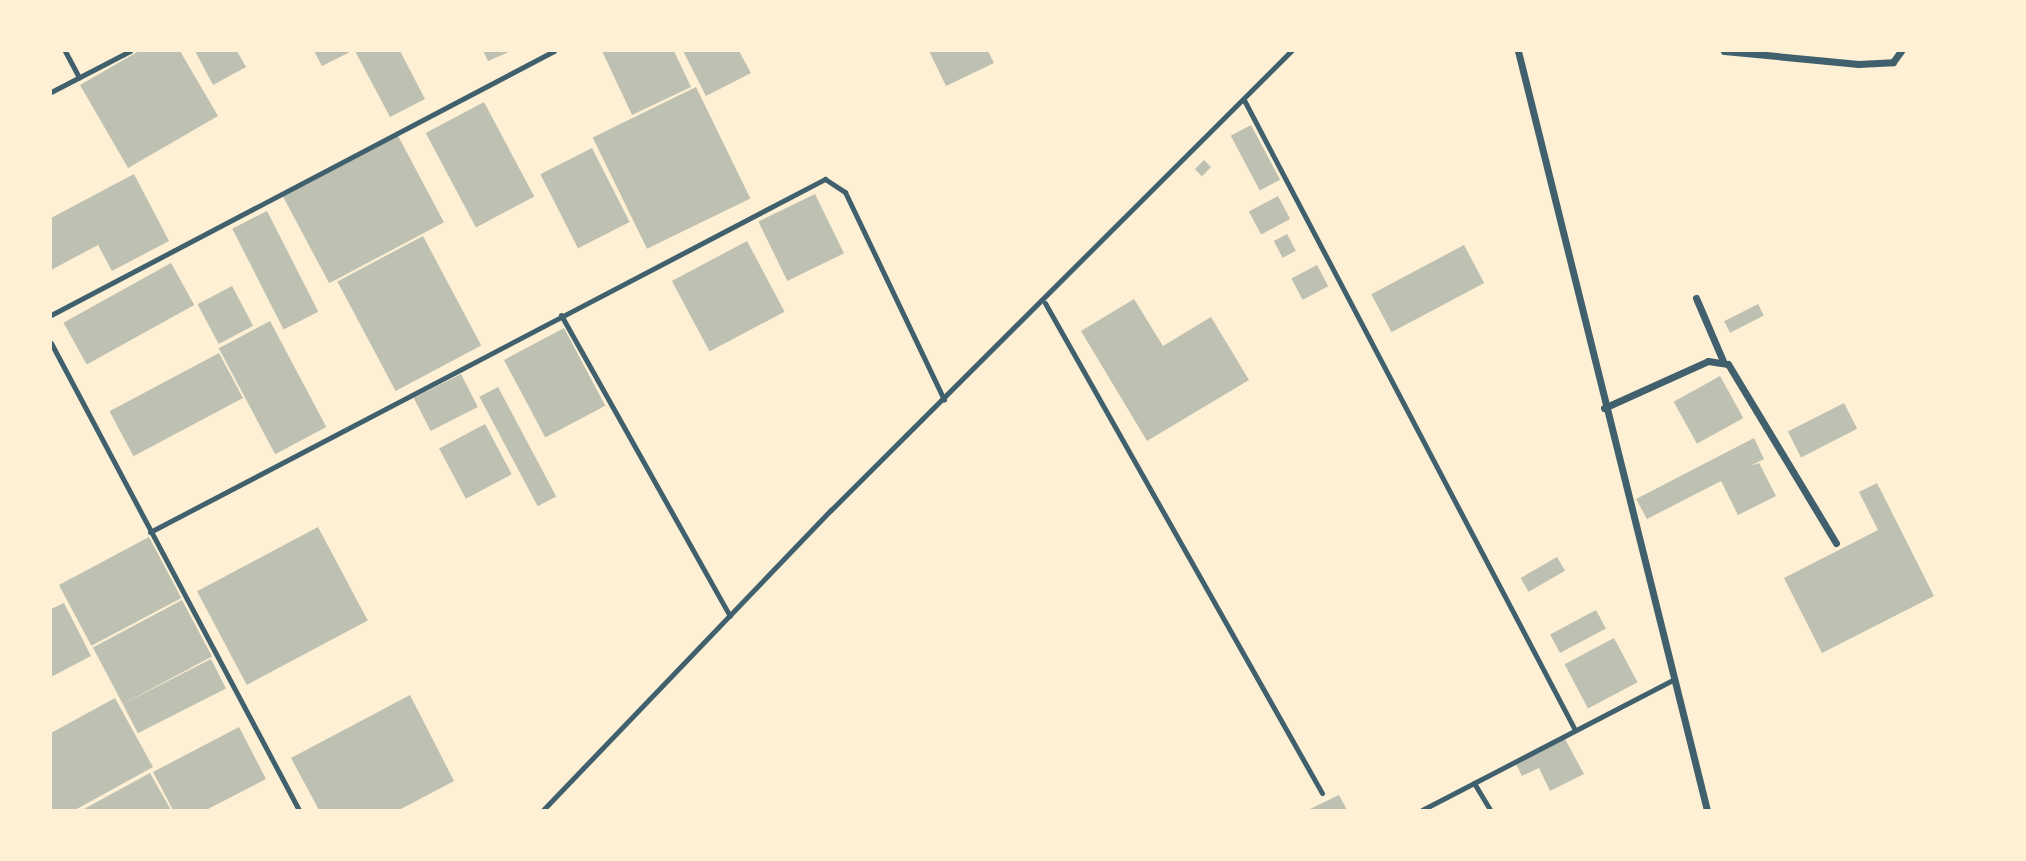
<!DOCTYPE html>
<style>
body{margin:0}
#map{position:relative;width:2026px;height:861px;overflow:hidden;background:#fdf0d5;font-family:Commissioner,sans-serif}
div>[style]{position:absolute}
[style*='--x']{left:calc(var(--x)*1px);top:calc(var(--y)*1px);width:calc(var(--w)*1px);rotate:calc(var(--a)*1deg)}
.building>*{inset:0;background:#bec0b2;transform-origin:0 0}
.service>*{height:5px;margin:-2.5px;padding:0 2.5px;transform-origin:2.5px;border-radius:2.5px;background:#3f606c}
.minor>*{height:7px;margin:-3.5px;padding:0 3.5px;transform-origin:3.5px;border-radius:3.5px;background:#3f606c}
span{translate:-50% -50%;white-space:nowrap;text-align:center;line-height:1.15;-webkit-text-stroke:7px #fdf0d5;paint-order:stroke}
.frame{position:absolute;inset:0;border:52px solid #fdf0d5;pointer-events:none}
</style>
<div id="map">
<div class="building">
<i style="clip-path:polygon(139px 51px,180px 51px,218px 116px,128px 168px,80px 85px)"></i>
<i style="clip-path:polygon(195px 51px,237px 51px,246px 67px,213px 85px)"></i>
<i style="clip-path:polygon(314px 51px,352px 51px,322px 66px)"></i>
<i style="clip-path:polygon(355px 51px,400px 51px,425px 99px,390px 117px)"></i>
<i style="clip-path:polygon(483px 51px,511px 51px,488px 61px)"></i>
<i style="clip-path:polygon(602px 51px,674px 51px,691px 87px,632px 115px)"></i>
<i style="clip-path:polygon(683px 51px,739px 51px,751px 73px,706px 96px)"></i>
<i style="clip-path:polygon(929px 51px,988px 51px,994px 63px,946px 86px)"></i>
<i style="left:696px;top:87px;width:124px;height:115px;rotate:64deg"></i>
<i style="left:484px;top:102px;width:107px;height:66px;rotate:62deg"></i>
<i style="left:1251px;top:125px;width:62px;height:23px;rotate:62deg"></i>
<i style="left:397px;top:134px;width:100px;height:130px;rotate:62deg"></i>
<i style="left:592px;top:148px;width:83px;height:58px;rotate:63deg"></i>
<i style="left:1204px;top:160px;width:10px;height:13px;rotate:45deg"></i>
<i style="clip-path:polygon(134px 174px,169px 241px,112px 271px,98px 245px,51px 270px,51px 218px)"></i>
<i style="left:815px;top:194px;width:66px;height:63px;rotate:64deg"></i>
<i style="left:1278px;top:196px;width:26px;height:33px;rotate:62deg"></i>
<i style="left:267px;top:211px;width:113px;height:39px;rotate:63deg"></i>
<i style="left:1287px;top:234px;width:19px;height:15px;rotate:62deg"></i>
<i style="left:423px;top:236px;width:124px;height:97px;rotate:62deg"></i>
<i style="left:747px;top:241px;width:80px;height:85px;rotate:62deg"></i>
<i style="left:1464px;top:245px;width:43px;height:105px;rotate:62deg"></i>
<i style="left:171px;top:263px;width:48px;height:123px;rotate:61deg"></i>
<i style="left:1317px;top:265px;width:24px;height:29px;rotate:62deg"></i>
<i style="left:232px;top:286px;width:45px;height:39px;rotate:62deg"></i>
<i style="clip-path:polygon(1134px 299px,1163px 346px,1211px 317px,1249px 380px,1147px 441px,1081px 331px)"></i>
<i style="left:1758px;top:304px;width:13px;height:38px;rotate:63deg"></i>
<i style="left:270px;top:321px;width:120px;height:58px;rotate:62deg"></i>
<i style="left:564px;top:328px;width:88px;height:68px;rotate:62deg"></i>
<i style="left:219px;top:353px;width:51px;height:124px;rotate:62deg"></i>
<i style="left:461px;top:374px;width:37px;height:53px;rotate:63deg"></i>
<i style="left:1720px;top:376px;width:48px;height:53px;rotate:61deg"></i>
<i style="left:498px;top:387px;width:124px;height:21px;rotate:62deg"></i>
<i style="left:1844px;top:403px;width:29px;height:63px;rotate:63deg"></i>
<i style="left:485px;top:424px;width:57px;height:52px;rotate:62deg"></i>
<i style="clip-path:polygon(1754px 438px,1764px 459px,1750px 466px,1759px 463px,1776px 496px,1738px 515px,1721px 481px,1647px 519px,1636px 499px)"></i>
<i style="clip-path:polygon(1877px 483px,1934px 596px,1822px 653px,1784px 578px,1878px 530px,1859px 492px)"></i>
<i style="left:318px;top:527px;width:106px;height:137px;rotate:62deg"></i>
<i style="left:149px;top:537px;width:69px;height:102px;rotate:62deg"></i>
<i style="left:1557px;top:557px;width:16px;height:42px;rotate:60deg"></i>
<i style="left:182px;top:600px;width:64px;height:101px;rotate:62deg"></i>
<i style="clip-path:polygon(64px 603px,91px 656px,51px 677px,51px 609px)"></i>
<i style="left:1596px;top:610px;width:21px;height:52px;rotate:62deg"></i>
<i style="left:1614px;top:638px;width:50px;height:56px;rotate:62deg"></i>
<i style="left:211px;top:659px;width:33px;height:99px;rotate:63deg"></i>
<i style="clip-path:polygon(410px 695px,454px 781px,399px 810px,319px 810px,291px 758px)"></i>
<i style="clip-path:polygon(115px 698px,153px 767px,75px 810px,51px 810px,51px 733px)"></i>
<i style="clip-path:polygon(239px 727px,266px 779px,206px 810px,173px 810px,153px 772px)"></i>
<i style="clip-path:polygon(1565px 739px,1584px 774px,1550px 791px,1539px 768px,1522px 776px,1516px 764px)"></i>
<i style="clip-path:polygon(150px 773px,171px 810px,82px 810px)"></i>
<i style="clip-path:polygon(1339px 795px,1347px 810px,1308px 810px)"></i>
</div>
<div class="service">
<i style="--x:65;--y:51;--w:30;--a:62"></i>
<i style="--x:51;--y:92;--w:89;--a:-27.4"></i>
<i style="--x:1244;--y:100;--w:709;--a:62.28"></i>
<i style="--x:1045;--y:303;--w:563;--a:60.52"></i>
<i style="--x:51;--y:315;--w:568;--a:-27.69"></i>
<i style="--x:561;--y:315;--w:345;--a:60.7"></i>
<i style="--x:51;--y:343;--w:529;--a:62.03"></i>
<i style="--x:150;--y:532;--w:762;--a:-27.61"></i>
<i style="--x:825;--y:179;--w:24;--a:33"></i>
<i style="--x:845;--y:192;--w:230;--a:64.5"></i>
<i style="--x:1474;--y:783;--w:31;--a:59"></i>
<i style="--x:543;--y:810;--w:416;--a:-46.2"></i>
<i style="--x:831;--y:510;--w:650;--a:-44.94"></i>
<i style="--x:1422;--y:810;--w:285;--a:-27.4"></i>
</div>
<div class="minor">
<i style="--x:1518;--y:51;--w:782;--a:76.02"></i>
<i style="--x:1724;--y:51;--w:135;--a:5.5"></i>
<i style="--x:1858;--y:64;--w:35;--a:-3"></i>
<i style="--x:1893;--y:62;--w:14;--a:-54"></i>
<i style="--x:1696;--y:298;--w:69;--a:66.8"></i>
<i style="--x:1604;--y:408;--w:114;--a:-24.3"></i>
<i style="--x:1708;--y:361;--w:20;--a:9"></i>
<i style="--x:1728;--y:364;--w:209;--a:58.9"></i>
</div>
<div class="frame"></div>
</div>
